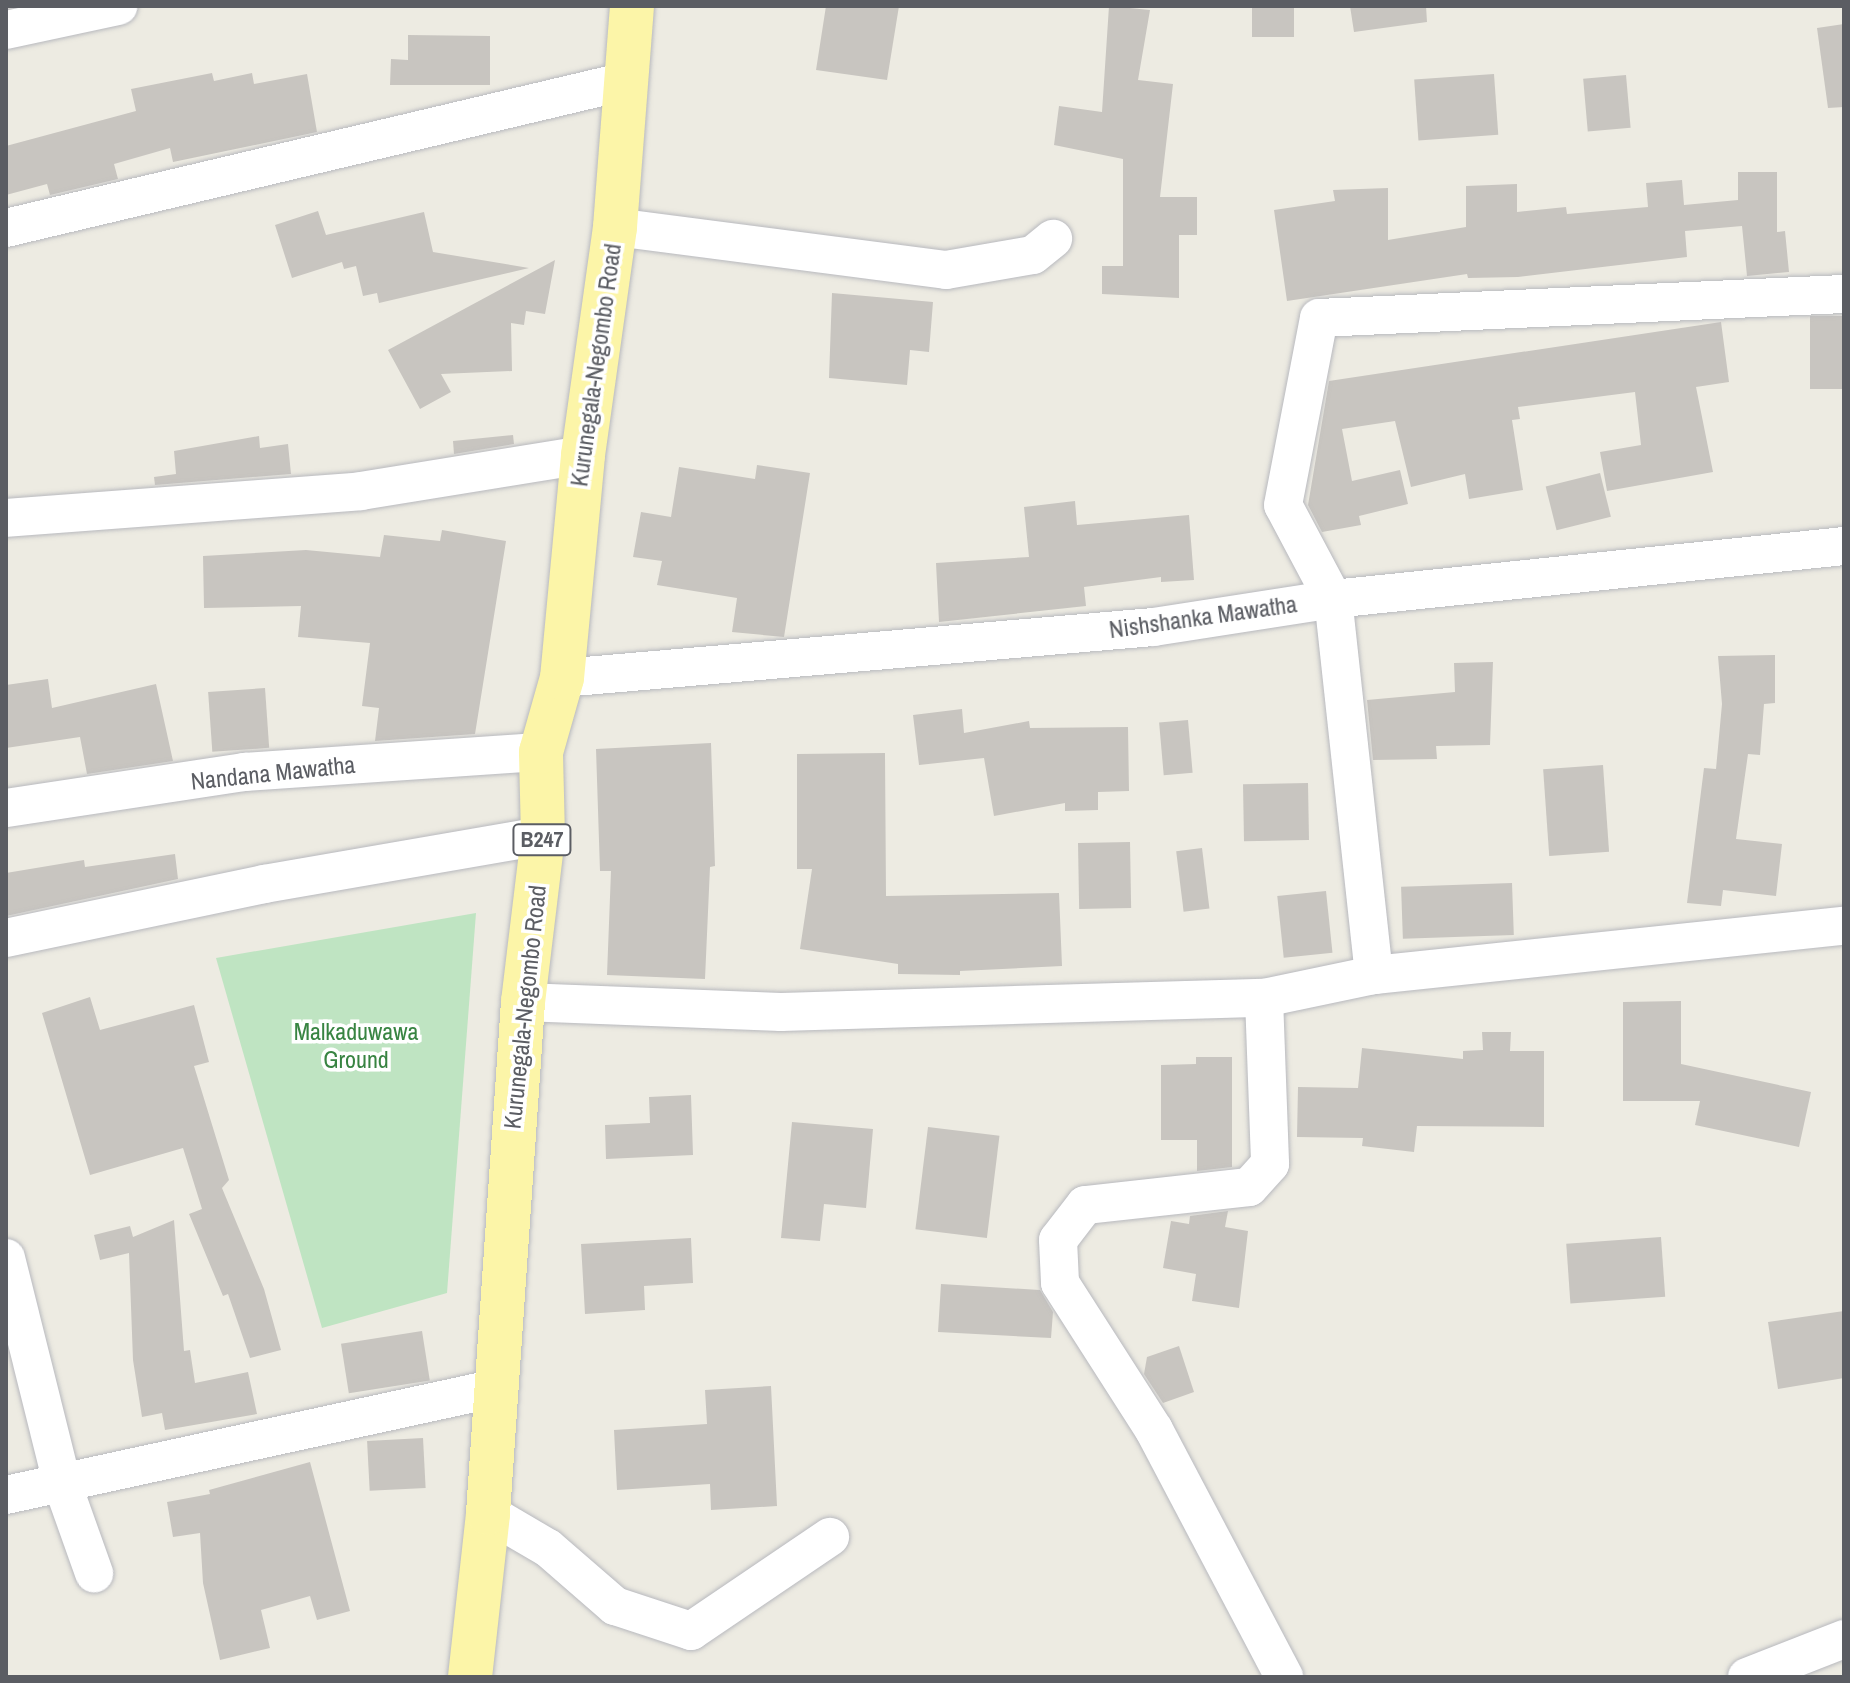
<!DOCTYPE html>
<style>
body{margin:0}
#map{position:relative;width:1850px;height:1683px;overflow:hidden;background:#edebe2;font-family:"Archivo Narrow",sans-serif}
div>[style]{position:absolute}
[style*='--x']{left:calc(var(--x)*1px);top:calc(var(--y)*1px);width:calc(var(--w)*1px);rotate:calc(var(--a)*1deg)}
.green>*{inset:0;background:#bfe4c2}
.building>*{inset:0;background:#c8c5c0;transform-origin:0 0}
.roads{filter:drop-shadow(0 0 2px #b8b9be) drop-shadow(0 0 2px #b8b9be)}
.minor>*{height:38px;margin:-19px;padding:0 19px;transform-origin:19px;border-radius:19px;background:#fff}
.major>*{height:44px;margin:-22px;padding:0 22px;transform-origin:22px;border-radius:22px;background:#fcf5a8}
span{translate:-50% -50%;white-space:nowrap;text-align:center;line-height:1.15;-webkit-text-stroke:7px #fff;paint-order:stroke}
.shield-label span{padding:2px 6px;background:#fff;border:2px solid;border-radius:6px;-webkit-text-stroke-width:0}
.shield-label{font-size:22px;color:#5b5d63;font-weight:700}
.street-label{font-size:24px;color:#5b5d63}
.park-label{font-size:24px;color:#388442}
.frame{position:absolute;inset:0;border:8px solid #5b5d63;pointer-events:none}
</style>
<div id="map">
<div class="green">
<i style="clip-path:polygon(476px 913px,447px 1293px,322px 1328px,216px 958px)"></i>
</div>
<div class="building">
<i style="clip-path:polygon(826px 6px,899px 6px,887px 80px,816px 70px)"></i>
<i style="clip-path:polygon(1109px 6px,1150px 10px,1138px 80px,1173px 84px,1160px 197px,1197px 197px,1197px 235px,1179px 235px,1179px 298px,1102px 294px,1102px 266px,1123px 266px,1123px 159px,1054px 145px,1059px 106px,1102px 112px)"></i>
<i style="left:1252px;top:6px;width:42px;height:31px"></i>
<i style="clip-path:polygon(1350px 6px,1426px 6px,1427px 22px,1354px 32px)"></i>
<i style="clip-path:polygon(1844px 24px,1844px 107px,1828px 108px,1817px 28px)"></i>
<i style="clip-path:polygon(408px 35px,490px 36px,490px 85px,390px 85px,391px 59px,408px 60px)"></i>
<i style="clip-path:polygon(212px 73px,214px 81px,252px 73px,254px 84px,307px 74px,317px 132px,173px 162px,170px 148px,114px 164px,118px 179px,50px 195px,47px 184px,6px 195px,6px 146px,136px 111px,131px 89px)"></i>
<i style="left:1494px;top:74px;width:61px;height:80px;rotate:86deg"></i>
<i style="left:1626px;top:75px;width:53px;height:43px;rotate:85deg"></i>
<i style="clip-path:polygon(1738px 172px,1777px 172px,1777px 232px,1785px 231px,1789px 272px,1747px 276px,1742px 226px,1685px 231px,1687px 257px,1518px 277px,1468px 278px,1467px 274px,1287px 301px,1274px 210px,1335px 201px,1333px 190px,1388px 188px,1388px 240px,1466px 227px,1466px 186px,1517px 184px,1517px 212px,1566px 207px,1567px 214px,1648px 207px,1646px 183px,1682px 180px,1684px 205px,1738px 200px)"></i>
<i style="clip-path:polygon(318px 211px,326px 235px,424px 212px,433px 252px,529px 268px,379px 303px,377px 293px,363px 296px,356px 266px,344px 269px,342px 262px,292px 278px,275px 225px)"></i>
<i style="clip-path:polygon(555px 260px,545px 314px,526px 311px,524px 325px,511px 323px,512px 371px,441px 374px,451px 392px,420px 409px,388px 350px)"></i>
<i style="clip-path:polygon(832px 293px,933px 302px,929px 352px,910px 350px,907px 385px,829px 378px)"></i>
<i style="left:1844px;top:316px;width:73px;height:34px;rotate:90deg"></i>
<i style="clip-path:polygon(1721px 322px,1729px 382px,1696px 387px,1713px 472px,1607px 491px,1600px 452px,1641px 445px,1635px 392px,1518px 407px,1520px 419px,1512px 420px,1523px 490px,1469px 499px,1465px 474px,1411px 487px,1395px 421px,1342px 429px,1352px 481px,1400px 470px,1408px 504px,1359px 516px,1361px 525px,1322px 532px,1308px 505px,1329px 381px)"></i>
<i style="clip-path:polygon(513px 435px,514px 444px,454px 454px,453px 441px)"></i>
<i style="clip-path:polygon(259px 436px,260px 448px,288px 444px,291px 474px,155px 485px,154px 477px,176px 474px,174px 451px)"></i>
<i style="clip-path:polygon(757px 465px,810px 473px,784px 637px,732px 632px,737px 598px,657px 585px,662px 561px,633px 557px,641px 512px,671px 517px,679px 467px,755px 479px)"></i>
<i style="left:1600px;top:473px;width:45px;height:56px;rotate:76deg"></i>
<i style="clip-path:polygon(1075px 501px,1077px 525px,1189px 515px,1194px 580px,1161px 582px,1161px 577px,1084px 587px,1086px 606px,939px 622px,936px 563px,1029px 557px,1024px 507px)"></i>
<i style="clip-path:polygon(442px 530px,506px 541px,475px 734px,375px 741px,379px 708px,362px 706px,370px 643px,298px 637px,301px 606px,204px 608px,203px 556px,306px 550px,380px 557px,384px 535px,440px 541px)"></i>
<i style="clip-path:polygon(1775px 655px,1775px 703px,1764px 704px,1760px 755px,1748px 754px,1736px 839px,1782px 844px,1776px 896px,1723px 890px,1721px 906px,1687px 903px,1704px 768px,1716px 769px,1722px 704px,1718px 656px)"></i>
<i style="clip-path:polygon(1493px 662px,1490px 745px,1436px 746px,1437px 759px,1373px 760px,1367px 700px,1455px 692px,1454px 663px)"></i>
<i style="clip-path:polygon(48px 679px,52px 708px,156px 684px,173px 761px,87px 774px,80px 737px,6px 748px,6px 685px)"></i>
<i style="left:265px;top:688px;width:60px;height:57px;rotate:86deg"></i>
<i style="clip-path:polygon(962px 709px,964px 733px,1029px 721px,1030px 728px,1128px 727px,1129px 791px,1098px 792px,1098px 810px,1065px 811px,1065px 803px,994px 816px,984px 758px,919px 765px,913px 715px)"></i>
<i style="left:1188px;top:720px;width:53px;height:29px;rotate:85deg"></i>
<i style="clip-path:polygon(711px 743px,715px 866px,710px 867px,705px 979px,607px 975px,611px 871px,600px 871px,596px 749px)"></i>
<i style="clip-path:polygon(885px 753px,886px 896px,1059px 893px,1062px 966px,960px 971px,960px 975px,898px 974px,898px 964px,800px 949px,812px 869px,797px 869px,797px 754px)"></i>
<i style="left:1603px;top:765px;width:87px;height:60px;rotate:86deg"></i>
<i style="left:1308px;top:783px;width:57px;height:65px;rotate:89deg"></i>
<i style="left:1130px;top:842px;width:66px;height:52px;rotate:89deg"></i>
<i style="left:1202px;top:848px;width:61px;height:26px;rotate:83deg"></i>
<i style="clip-path:polygon(175px 854px,178px 879px,6px 916px,6px 873px,84px 860px,85px 867px)"></i>
<i style="left:1512px;top:883px;width:52px;height:111px;rotate:88deg"></i>
<i style="left:1326px;top:891px;width:62px;height:49px;rotate:84deg"></i>
<i style="clip-path:polygon(90px 997px,100px 1030px,194px 1005px,209px 1062px,194px 1066px,229px 1180px,222px 1188px,264px 1289px,281px 1350px,250px 1358px,228px 1294px,223px 1296px,189px 1214px,202px 1209px,183px 1148px,90px 1175px,42px 1013px)"></i>
<i style="clip-path:polygon(1681px 1001px,1681px 1064px,1811px 1092px,1799px 1147px,1695px 1125px,1700px 1101px,1623px 1101px,1623px 1002px)"></i>
<i style="clip-path:polygon(1482px 1032px,1511px 1032px,1510px 1051px,1544px 1051px,1544px 1127px,1417px 1126px,1414px 1152px,1362px 1146px,1363px 1138px,1297px 1137px,1298px 1087px,1358px 1088px,1362px 1048px,1463px 1059px,1463px 1051px,1483px 1050px)"></i>
<i style="clip-path:polygon(1196px 1057px,1232px 1057px,1232px 1167px,1197px 1171px,1197px 1140px,1161px 1140px,1161px 1065px,1196px 1064px)"></i>
<i style="clip-path:polygon(691px 1095px,693px 1155px,606px 1159px,605px 1125px,650px 1123px,649px 1097px)"></i>
<i style="clip-path:polygon(792px 1122px,873px 1129px,866px 1208px,824px 1204px,820px 1241px,781px 1238px)"></i>
<i style="left:928px;top:1127px;width:72px;height:103px;rotate:7deg"></i>
<i style="clip-path:polygon(1228px 1211px,1225px 1227px,1248px 1231px,1239px 1308px,1192px 1301px,1196px 1274px,1163px 1268px,1171px 1221px,1189px 1224px,1190px 1216px)"></i>
<i style="clip-path:polygon(174px 1220px,184px 1351px,190px 1350px,195px 1383px,248px 1372px,257px 1414px,165px 1430px,162px 1413px,142px 1417px,133px 1360px,129px 1253px,100px 1260px,94px 1235px,130px 1226px,133px 1237px)"></i>
<i style="left:1661px;top:1237px;width:60px;height:95px;rotate:86deg"></i>
<i style="clip-path:polygon(691px 1238px,693px 1283px,644px 1286px,645px 1310px,585px 1314px,581px 1244px)"></i>
<i style="clip-path:polygon(941px 1284px,1040px 1290px,1053px 1312px,1051px 1338px,938px 1332px)"></i>
<i style="clip-path:polygon(1844px 1311px,1844px 1378px,1778px 1389px,1768px 1322px)"></i>
<i style="left:422px;top:1331px;width:50px;height:82px;rotate:81deg"></i>
<i style="clip-path:polygon(1179px 1346px,1194px 1392px,1163px 1403px,1144px 1374px,1147px 1357px)"></i>
<i style="clip-path:polygon(771px 1386px,777px 1506px,711px 1510px,710px 1484px,617px 1490px,614px 1430px,707px 1424px,705px 1390px)"></i>
<i style="left:423px;top:1438px;width:50px;height:56px;rotate:87deg"></i>
<i style="clip-path:polygon(310px 1462px,350px 1611px,317px 1620px,310px 1596px,261px 1610px,270px 1648px,220px 1660px,203px 1583px,200px 1533px,173px 1537px,167px 1502px,210px 1494px,209px 1490px)"></i>
</div>
<div class="roads">
<div class="minor">
<i style="--x:6;--y:30;--w:115;--a:-12.1"></i>
<i style="--x:615;--y:227;--w:334;--a:7.4"></i>
<i style="--x:946;--y:270;--w:88;--a:-9.8"></i>
<i style="--x:1033;--y:255;--w:26;--a:-39"></i>
<i style="--x:6;--y:228;--w:633;--a:-13.33"></i>
<i style="--x:6;--y:518;--w:356;--a:-4.3"></i>
<i style="--x:361;--y:491;--w:225;--a:-9.2"></i>
<i style="--x:562;--y:678;--w:593;--a:-4.93"></i>
<i style="--x:1153;--y:627;--w:182;--a:-8.8"></i>
<i style="--x:1333;--y:599;--w:514;--a:-5.92"></i>
<i style="--x:6;--y:808;--w:242;--a:-8.6"></i>
<i style="--x:245;--y:772;--w:297;--a:-3.9"></i>
<i style="--x:6;--y:938;--w:264;--a:-11.8"></i>
<i style="--x:264;--y:884;--w:283;--a:-9.8"></i>
<i style="--x:1374;--y:975;--w:378;--a:-96.2"></i>
<i style="--x:1333;--y:599;--w:106;--a:-118"></i>
<i style="--x:1283;--y:505;--w:190;--a:-79.1"></i>
<i style="--x:1319;--y:318;--w:526;--a:-2.62"></i>
<i style="--x:1264;--y:998;--w:166;--a:87.9"></i>
<i style="--x:1270;--y:1164;--w:31;--a:132"></i>
<i style="--x:1249;--y:1187;--w:165;--a:173.7"></i>
<i style="--x:1085;--y:1205;--w:44;--a:127.6"></i>
<i style="--x:1058;--y:1240;--w:43;--a:87.3"></i>
<i style="--x:1060;--y:1283;--w:174;--a:57.4"></i>
<i style="--x:1154;--y:1430;--w:279;--a:62.2"></i>
<i style="--x:523;--y:1002;--w:258;--a:2.2"></i>
<i style="--x:781;--y:1012;--w:483;--a:-1.7"></i>
<i style="--x:1264;--y:998;--w:112;--a:-11.8"></i>
<i style="--x:1374;--y:975;--w:473;--a:-6"></i>
<i style="--x:6;--y:1258;--w:232;--a:76"></i>
<i style="--x:62;--y:1483;--w:96;--a:70.4"></i>
<i style="--x:6;--y:1495;--w:498;--a:-12.3"></i>
<i style="--x:488;--y:1513;--w:69;--a:30.3"></i>
<i style="--x:548;--y:1548;--w:89;--a:40.9"></i>
<i style="--x:615;--y:1606;--w:80;--a:18.2"></i>
<i style="--x:691;--y:1631;--w:168;--a:-34.1"></i>
<i style="--x:1747;--y:1677;--w:104;--a:-21.4"></i>
</div>
<div class="major">
<i style="--x:470;--y:1677;--w:165;--a:-83.7"></i>
<i style="--x:488;--y:1513;--w:512;--a:-86.08"></i>
<i style="--x:523;--y:1002;--w:167;--a:-83.1"></i>
<i style="--x:543;--y:836;--w:84;--a:-91.4"></i>
<i style="--x:541;--y:752;--w:77;--a:-74.2"></i>
<i style="--x:562;--y:678;--w:224;--a:-84.6"></i>
<i style="--x:583;--y:455;--w:230;--a:-82"></i>
<i style="--x:615;--y:227;--w:222;--a:-85.6"></i>
</div>
</div>
<div class="shield-label">
<span style="left:542px;top:840px">B247</span>
</div>
<div class="street-label">
<span style="left:596px;top:365px;rotate:-82deg">Kurunegala-Negombo Road</span>
<span style="left:1203px;top:617px;rotate:-8deg">Nishshanka Mawatha</span>
<span style="left:273px;top:773px;rotate:-6deg">Nandana Mawatha</span>
<span style="left:525px;top:1007px;rotate:-84deg">Kurunegala-Negombo Road</span>
</div>
<div class="park-label">
<span style="left:356px;top:1046px">Malkaduwawa<br>Ground</span>
</div>
<div class="frame"></div>
</div>
